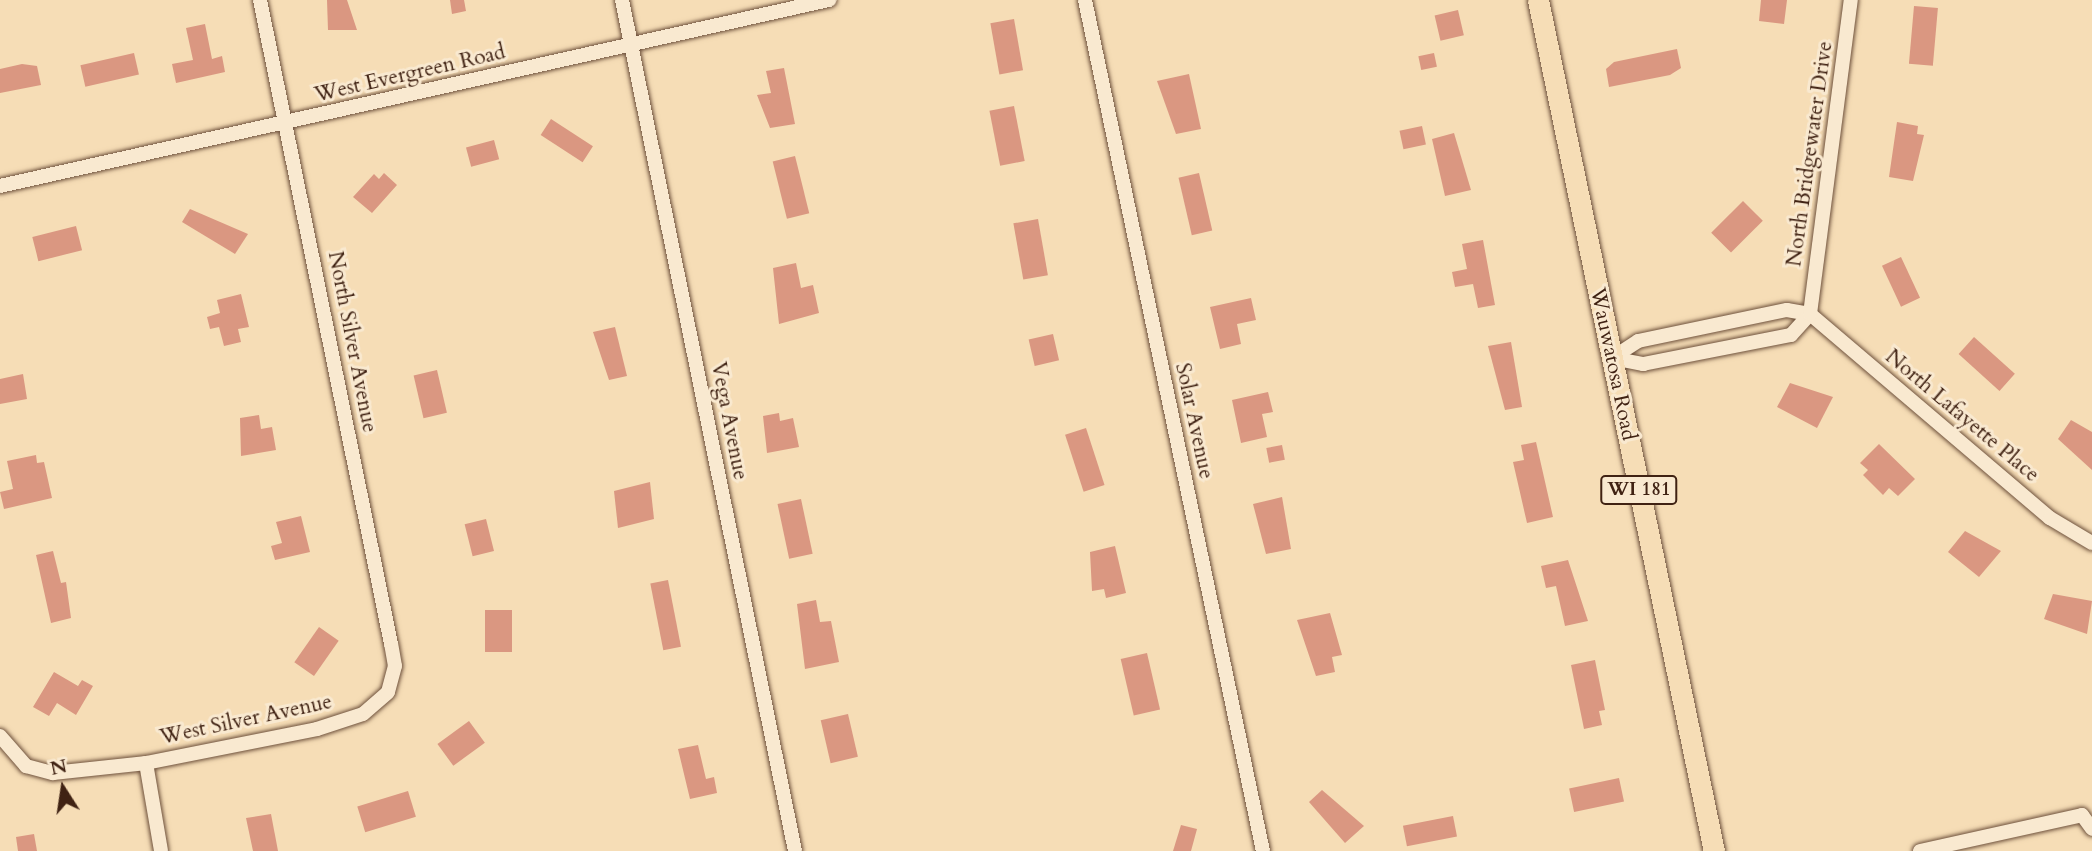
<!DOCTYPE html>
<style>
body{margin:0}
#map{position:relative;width:2092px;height:851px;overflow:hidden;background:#f6ddb6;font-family:Cardo,serif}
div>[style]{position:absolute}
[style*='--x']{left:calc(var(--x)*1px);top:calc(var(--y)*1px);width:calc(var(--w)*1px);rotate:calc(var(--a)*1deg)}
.building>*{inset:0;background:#da9781;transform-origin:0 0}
.roads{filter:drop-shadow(0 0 2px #6e513c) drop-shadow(0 0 2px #6e513c)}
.street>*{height:14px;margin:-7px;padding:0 7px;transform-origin:7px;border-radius:7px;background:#f9e9d0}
.primary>*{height:21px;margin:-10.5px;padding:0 10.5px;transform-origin:10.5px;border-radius:10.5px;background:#f6ddb6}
span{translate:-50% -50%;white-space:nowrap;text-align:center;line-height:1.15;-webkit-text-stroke:6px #f9e9d0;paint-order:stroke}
.shield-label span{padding:2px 5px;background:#f9e9d0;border:2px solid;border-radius:5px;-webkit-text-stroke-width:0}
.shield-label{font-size:19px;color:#402213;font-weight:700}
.street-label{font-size:21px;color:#402213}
.north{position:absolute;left:28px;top:753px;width:70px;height:70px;-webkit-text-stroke:5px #f9e9d0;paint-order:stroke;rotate:348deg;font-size:19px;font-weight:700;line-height:28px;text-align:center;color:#402213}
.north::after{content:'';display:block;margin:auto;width:24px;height:32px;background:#402213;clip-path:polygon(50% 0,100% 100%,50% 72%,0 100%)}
</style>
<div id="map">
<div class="building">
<i style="clip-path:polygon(327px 0,347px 0,357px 30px,328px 30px)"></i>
<i style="clip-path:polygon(450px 0,464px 0,466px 11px,452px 14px)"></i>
<i style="clip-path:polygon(1761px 0,1787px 0,1784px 24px,1759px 21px)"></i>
<i style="left:1914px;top:6px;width:24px;height:58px;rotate:5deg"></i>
<i style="left:1458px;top:10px;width:26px;height:24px;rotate:77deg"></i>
<i style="left:1014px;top:19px;width:52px;height:24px;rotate:80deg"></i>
<i style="clip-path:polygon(205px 24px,212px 59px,222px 56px,225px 72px,176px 83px,172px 64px,193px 60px,186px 28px)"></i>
<i style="clip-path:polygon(1677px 49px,1681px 68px,1670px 75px,1609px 87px,1606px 69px,1614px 62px)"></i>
<i style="left:134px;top:53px;width:22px;height:55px;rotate:77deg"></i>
<i style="left:1434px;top:53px;width:14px;height:16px;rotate:78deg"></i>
<i style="clip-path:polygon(22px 64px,37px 66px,41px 85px,0 93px,0 69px)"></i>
<i style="clip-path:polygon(784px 68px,795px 124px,770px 128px,757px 95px,771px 93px,766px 71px)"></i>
<i style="clip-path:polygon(1189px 74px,1201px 129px,1176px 134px,1157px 81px)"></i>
<i style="left:1014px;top:106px;width:56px;height:25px;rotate:79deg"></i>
<i style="left:551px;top:119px;width:50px;height:19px;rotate:33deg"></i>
<i style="clip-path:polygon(1897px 122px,1918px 126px,1917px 134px,1924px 135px,1913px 181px,1889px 177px)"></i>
<i style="left:1422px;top:126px;width:19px;height:23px;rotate:78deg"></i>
<i style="clip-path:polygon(1454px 133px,1471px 190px,1445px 196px,1432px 139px)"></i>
<i style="left:494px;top:140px;width:20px;height:29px;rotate:75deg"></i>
<i style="left:795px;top:156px;width:59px;height:23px;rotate:76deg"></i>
<i style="clip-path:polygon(384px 173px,397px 185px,372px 213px,353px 197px,374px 174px,379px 179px)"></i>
<i style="left:1199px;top:173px;width:59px;height:21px;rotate:77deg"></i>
<i style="left:1743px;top:201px;width:28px;height:45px;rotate:45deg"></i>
<i style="clip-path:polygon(190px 209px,248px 234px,235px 254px,182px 222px)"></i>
<i style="left:1038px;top:219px;width:57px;height:25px;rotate:80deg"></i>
<i style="left:76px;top:226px;width:25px;height:45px;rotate:76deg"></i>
<i style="clip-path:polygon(1483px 240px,1495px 305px,1478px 308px,1473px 284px,1455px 287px,1452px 272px,1467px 269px,1462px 244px)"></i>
<i style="left:1901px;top:257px;width:45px;height:21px;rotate:65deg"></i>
<i style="clip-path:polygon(796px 263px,801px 288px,813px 285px,819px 313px,779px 324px,773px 268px)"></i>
<i style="clip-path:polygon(241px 294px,249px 327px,238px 329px,241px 342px,224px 346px,219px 327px,210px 329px,207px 317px,220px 313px,217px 300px)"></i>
<i style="clip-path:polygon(1251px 298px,1256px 320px,1237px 324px,1241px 344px,1220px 349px,1210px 307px)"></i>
<i style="clip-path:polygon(615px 327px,627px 376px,609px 380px,593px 332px)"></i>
<i style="left:1053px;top:334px;width:27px;height:25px;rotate:77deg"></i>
<i style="left:1974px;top:337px;width:55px;height:23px;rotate:42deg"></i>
<i style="clip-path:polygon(1511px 342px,1522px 407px,1505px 410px,1488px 346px)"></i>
<i style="left:437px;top:370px;width:44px;height:24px;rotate:77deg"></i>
<i style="clip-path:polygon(23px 374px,27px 399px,0 404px,0 379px)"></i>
<i style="clip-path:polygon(1790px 383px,1833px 397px,1817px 428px,1777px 407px)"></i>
<i style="clip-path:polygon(1268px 392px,1273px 412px,1262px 414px,1267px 437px,1241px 443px,1232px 400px)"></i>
<i style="clip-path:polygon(779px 413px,780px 421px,793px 418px,799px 447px,767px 453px,763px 416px)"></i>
<i style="clip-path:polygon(259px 415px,261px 429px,272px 427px,276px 450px,241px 456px,240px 418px)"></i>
<i style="clip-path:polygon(2071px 420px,2092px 432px,2092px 470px,2058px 439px)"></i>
<i style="left:1086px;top:428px;width:60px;height:22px;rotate:72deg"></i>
<i style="clip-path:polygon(1536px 442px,1553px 517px,1527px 523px,1513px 462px,1524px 460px,1521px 445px)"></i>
<i style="clip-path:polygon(1879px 444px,1915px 479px,1898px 496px,1889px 488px,1883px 495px,1863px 475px,1868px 470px,1860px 463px)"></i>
<i style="left:1282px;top:445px;width:15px;height:16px;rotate:79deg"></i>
<i style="clip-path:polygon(36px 455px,37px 463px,44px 462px,52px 498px,4px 509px,0 492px,13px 489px,7px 461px)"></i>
<i style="clip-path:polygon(650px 482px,654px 519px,618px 528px,614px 491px)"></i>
<i style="clip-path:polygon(1282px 497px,1291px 549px,1266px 554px,1253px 504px)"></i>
<i style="left:801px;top:499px;width:56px;height:24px;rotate:78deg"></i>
<i style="clip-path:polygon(301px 516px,310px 552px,275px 560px,271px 546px,282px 543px,276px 522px)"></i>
<i style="left:486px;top:519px;width:33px;height:22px;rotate:76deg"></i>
<i style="clip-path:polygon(1965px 531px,2001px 551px,1979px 577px,1948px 552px)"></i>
<i style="clip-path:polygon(1115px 546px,1126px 593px,1106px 598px,1104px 589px,1092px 591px,1090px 552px)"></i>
<i style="clip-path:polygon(53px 551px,61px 583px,66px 582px,71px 618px,51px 623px,36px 555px)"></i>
<i style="clip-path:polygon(1568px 560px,1588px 621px,1565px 626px,1556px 586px,1546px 588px,1541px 566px)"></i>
<i style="left:668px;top:580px;width:68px;height:18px;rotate:79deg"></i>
<i style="clip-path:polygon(2053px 594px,2092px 601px,2087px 634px,2044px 619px)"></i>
<i style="clip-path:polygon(816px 600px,820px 622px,831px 621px,839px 662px,805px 669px,797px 604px)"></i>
<i style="left:485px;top:610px;width:27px;height:42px"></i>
<i style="clip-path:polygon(1330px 613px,1342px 655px,1332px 657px,1335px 672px,1316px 676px,1297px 620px)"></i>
<i style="left:319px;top:627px;width:24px;height:43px;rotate:35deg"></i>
<i style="left:1147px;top:653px;width:58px;height:27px;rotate:77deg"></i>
<i style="clip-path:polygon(1595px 660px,1605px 710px,1599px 711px,1602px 725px,1584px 729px,1571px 665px)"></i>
<i style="clip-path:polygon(54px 672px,78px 686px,82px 680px,93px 686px,76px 715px,57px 703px,49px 716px,33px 707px)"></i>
<i style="left:848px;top:714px;width:44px;height:28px;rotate:77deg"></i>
<i style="left:469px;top:721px;width:27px;height:39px;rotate:54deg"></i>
<i style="clip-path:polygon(698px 745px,706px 779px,714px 777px,717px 793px,690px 799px,678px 749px)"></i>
<i style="left:1619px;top:778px;width:24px;height:51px;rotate:78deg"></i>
<i style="clip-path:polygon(1322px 790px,1364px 826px,1345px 843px,1309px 802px)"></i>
<i style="left:408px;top:791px;width:27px;height:53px;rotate:73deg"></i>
<i style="clip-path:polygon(271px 814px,278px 851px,253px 851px,246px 818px)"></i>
<i style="left:1453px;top:816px;width:21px;height:51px;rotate:79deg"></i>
<i style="clip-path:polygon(1181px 825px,1197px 829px,1191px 851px,1173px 851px)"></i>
<i style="clip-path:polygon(34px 834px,37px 851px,18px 851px,16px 837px)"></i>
</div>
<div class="roads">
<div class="street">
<i style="--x:622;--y:0;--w:868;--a:78.51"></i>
<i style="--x:1085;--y:0;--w:869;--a:78.19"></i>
<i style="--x:0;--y:186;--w:850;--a:-12.65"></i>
<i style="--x:1612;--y:358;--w:31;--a:-33"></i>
<i style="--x:1638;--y:341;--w:152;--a:-11.8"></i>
<i style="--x:1787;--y:310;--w:23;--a:10"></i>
<i style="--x:1810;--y:314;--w:315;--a:40.4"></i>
<i style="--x:2050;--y:518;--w:49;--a:30.8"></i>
<i style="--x:1612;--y:358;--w:32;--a:11"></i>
<i style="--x:1643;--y:364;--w:151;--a:-11.1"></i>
<i style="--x:1791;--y:335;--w:28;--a:-48"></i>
<i style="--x:1810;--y:314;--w:317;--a:-82.6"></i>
<i style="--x:0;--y:736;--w:40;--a:49"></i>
<i style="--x:26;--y:766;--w:28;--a:15"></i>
<i style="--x:53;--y:773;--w:94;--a:-6.1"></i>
<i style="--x:146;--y:763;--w:174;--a:-11.2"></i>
<i style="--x:317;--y:729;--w:48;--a:-18.1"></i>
<i style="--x:363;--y:714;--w:33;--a:-41"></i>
<i style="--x:388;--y:692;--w:27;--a:-75"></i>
<i style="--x:395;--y:666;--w:22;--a:-100"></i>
<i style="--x:391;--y:644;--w:657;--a:-101.5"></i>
<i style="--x:146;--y:763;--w:89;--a:80.3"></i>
<i style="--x:1920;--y:851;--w:166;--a:-12.5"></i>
<i style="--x:2082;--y:815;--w:17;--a:54"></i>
</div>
<div class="primary">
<i style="--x:1538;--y:0;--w:869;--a:78.32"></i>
</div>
</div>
<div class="shield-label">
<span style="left:1639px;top:490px">WI 181</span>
</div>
<div class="street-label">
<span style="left:410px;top:74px;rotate:-13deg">West Evergreen Road</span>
<span style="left:1810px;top:154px;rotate:-82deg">North Bridgewater Drive</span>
<span style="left:352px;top:342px;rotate:79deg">North Silver Avenue</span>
<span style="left:1613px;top:364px;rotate:78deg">Wauwatosa Road</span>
<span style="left:1962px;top:416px;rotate:40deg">North Lafayette Place</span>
<span style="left:729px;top:421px;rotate:79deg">Vega Avenue</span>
<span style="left:1194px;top:421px;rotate:78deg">Solar Avenue</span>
<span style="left:246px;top:720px;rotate:-12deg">West Silver Avenue</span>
</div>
<div class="north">N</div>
</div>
